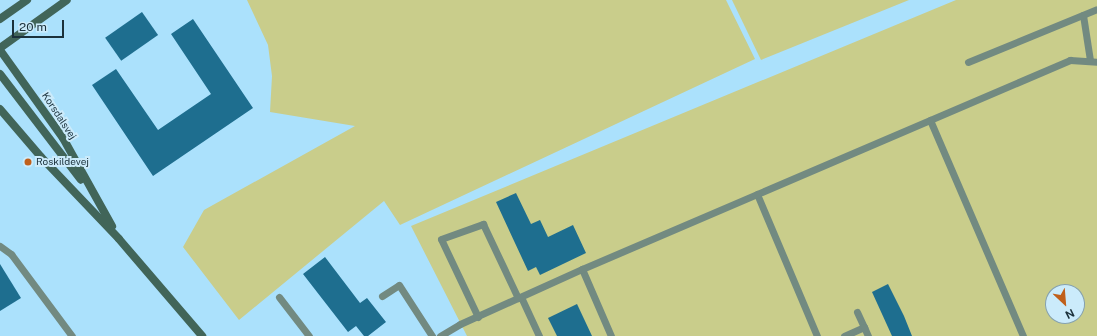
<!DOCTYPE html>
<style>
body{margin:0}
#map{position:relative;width:1097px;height:336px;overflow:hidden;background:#abe1fc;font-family:"Public Sans",sans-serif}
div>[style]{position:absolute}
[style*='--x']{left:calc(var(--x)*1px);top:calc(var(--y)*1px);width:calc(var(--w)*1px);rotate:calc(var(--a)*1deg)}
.green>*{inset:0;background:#c9cd8b}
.building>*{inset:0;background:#1e6e8f;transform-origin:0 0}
.lane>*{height:7px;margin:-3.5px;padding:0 3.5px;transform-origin:3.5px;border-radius:3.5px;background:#728a81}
.secondary>*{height:8px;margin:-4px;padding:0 4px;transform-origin:4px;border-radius:4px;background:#416559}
.dots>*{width:11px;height:11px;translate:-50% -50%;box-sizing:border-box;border:2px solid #cbebfb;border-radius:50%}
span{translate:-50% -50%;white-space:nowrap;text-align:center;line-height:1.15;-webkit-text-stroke:4px #cbebfb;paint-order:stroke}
.street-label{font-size:10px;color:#1b313b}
.poi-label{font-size:10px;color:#1b313b}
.left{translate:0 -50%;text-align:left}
.north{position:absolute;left:1045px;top:284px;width:40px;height:40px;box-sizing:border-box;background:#cbebfb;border:1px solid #85a1ae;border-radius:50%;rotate:154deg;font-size:11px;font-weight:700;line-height:16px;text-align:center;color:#1b313b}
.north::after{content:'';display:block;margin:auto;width:14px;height:18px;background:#c0601b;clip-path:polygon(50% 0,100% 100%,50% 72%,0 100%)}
.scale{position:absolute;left:12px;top:20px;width:52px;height:18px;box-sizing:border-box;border:2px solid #1b313b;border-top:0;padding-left:5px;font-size:12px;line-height:14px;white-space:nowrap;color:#1b313b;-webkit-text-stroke:3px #cbebfb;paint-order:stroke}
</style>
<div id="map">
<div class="green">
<i style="clip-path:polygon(247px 0,726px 0,755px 59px,400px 225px,384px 201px,239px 320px,183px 247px,204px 210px,355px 126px,270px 112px,272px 76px,268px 45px)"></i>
<i style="clip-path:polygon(732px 0,909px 0,761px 60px)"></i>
<i style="clip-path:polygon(evenodd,956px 0,1097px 0,1097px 336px,467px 336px,411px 226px,956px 0,1053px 292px,1077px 292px,1077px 316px,1053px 316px,1053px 292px)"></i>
</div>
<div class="building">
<i style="left:142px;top:12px;width:28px;height:45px;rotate:55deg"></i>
<i style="clip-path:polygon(193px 19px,253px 108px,153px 176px,92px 85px,116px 69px,158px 130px,211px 94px,171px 34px)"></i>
<i style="clip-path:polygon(516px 193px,531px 224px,540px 220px,548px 237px,573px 225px,586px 253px,540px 275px,536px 267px,528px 271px,496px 202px)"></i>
<i style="clip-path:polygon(325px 257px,360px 303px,367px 298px,386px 322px,368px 336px,364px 336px,356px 326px,348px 332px,303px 274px)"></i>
<i style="clip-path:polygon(0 264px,21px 298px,0 311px)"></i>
<i style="clip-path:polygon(888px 284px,904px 316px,912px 336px,892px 336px,872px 292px)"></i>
<i style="clip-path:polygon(577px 304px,592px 336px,557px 336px,548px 318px)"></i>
</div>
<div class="lane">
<i style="--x:1083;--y:15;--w:46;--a:81.2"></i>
<i style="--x:968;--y:62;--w:139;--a:-22.3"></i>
<i style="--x:930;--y:120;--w:235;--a:66.7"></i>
<i style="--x:757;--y:194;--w:154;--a:67.1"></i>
<i style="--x:0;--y:246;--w:14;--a:36"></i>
<i style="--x:11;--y:254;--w:102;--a:53.4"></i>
<i style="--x:582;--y:269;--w:73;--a:66.6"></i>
<i style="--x:382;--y:296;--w:20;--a:-33"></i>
<i style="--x:399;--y:285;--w:61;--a:57.1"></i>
<i style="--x:279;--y:297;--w:49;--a:52.4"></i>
<i style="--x:521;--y:297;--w:43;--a:65.2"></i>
<i style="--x:857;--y:312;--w:17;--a:65"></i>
<i style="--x:478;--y:317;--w:86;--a:-115.4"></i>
<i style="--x:441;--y:239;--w:45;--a:-19.7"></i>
<i style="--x:483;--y:224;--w:82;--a:64.7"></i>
<i style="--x:440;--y:336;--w:23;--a:-31"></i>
<i style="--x:460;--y:324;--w:134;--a:-24.3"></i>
<i style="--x:582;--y:269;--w:531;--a:-23.18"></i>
<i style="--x:1070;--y:60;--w:27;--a:4"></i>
<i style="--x:844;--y:336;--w:22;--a:-24"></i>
<i style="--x:864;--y:327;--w:10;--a:66"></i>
</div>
<div class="secondary">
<i style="--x:0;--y:19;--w:33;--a:-35"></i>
<i style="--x:0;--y:48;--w:82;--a:-35.6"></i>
<i style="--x:0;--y:50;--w:108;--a:54.4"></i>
<i style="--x:63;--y:138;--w:101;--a:60.9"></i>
<i style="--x:0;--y:74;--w:133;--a:52.6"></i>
<i style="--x:0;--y:109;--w:63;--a:49.5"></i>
<i style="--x:41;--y:157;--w:113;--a:46.4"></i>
<i style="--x:119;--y:239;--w:128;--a:49.4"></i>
</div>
<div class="dots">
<i style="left:28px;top:162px;background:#c0601b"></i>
</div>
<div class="street-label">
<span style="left:59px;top:116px;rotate:57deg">Korsdalsvej</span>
</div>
<div class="poi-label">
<span class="left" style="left:36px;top:162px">Roskildevej</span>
</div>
<div class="north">N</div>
<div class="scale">20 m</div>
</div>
